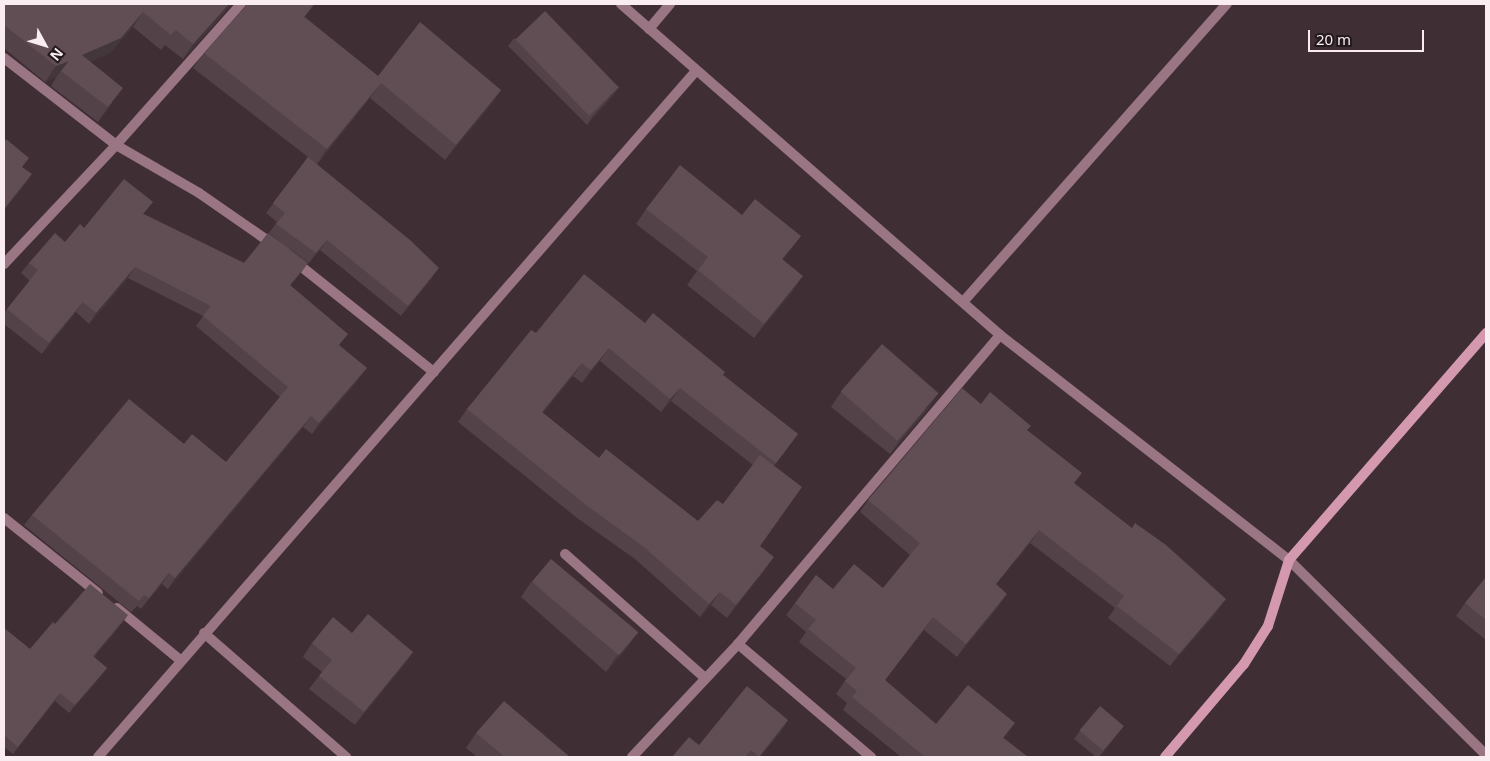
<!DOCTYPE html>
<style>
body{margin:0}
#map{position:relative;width:1490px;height:761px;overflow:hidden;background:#3f2e34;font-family:"Noto Sans",sans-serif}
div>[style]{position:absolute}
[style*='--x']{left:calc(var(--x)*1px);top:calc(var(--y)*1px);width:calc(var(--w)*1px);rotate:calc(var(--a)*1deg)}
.street>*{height:10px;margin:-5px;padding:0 5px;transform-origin:5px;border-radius:5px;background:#9a7583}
.secondary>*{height:10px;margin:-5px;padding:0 5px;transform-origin:5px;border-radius:5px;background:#d499af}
.wall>*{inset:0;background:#534348}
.shaded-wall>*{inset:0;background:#43373b}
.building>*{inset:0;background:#604e54;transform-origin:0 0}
span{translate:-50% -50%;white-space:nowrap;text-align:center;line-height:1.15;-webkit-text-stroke:4px #21191c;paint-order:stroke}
.frame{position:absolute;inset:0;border:5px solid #f9edf1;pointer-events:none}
.north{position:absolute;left:20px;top:20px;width:50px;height:50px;-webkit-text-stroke:4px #21191c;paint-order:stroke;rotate:129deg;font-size:14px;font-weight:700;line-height:20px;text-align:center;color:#f9edf1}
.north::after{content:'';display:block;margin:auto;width:18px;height:22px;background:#f9edf1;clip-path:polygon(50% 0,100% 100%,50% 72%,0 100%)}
.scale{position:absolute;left:1308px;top:30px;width:116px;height:22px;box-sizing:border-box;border:2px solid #f9edf1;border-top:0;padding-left:6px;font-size:15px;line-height:18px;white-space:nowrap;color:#f9edf1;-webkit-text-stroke:4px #21191c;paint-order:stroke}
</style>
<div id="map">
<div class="street">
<i style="--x:621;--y:4;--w:503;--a:41.13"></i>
<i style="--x:1000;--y:335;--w:366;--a:37.9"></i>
<i style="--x:1289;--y:560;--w:277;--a:44.7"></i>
<i style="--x:649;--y:29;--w:33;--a:-50"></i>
<i style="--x:4;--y:58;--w:142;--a:37.8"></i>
<i style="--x:116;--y:145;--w:96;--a:30"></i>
<i style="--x:199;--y:193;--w:91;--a:34.7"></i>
<i style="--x:293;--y:260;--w:180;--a:38.5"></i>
<i style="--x:4;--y:264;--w:163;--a:-46.7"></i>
<i style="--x:116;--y:145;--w:188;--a:-48.4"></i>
<i style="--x:963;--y:302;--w:398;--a:-48.5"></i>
<i style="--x:4;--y:518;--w:120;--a:38.6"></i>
<i style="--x:565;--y:554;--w:187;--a:41.5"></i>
<i style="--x:117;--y:608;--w:82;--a:39.5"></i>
<i style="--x:204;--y:633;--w:189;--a:41.1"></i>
<i style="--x:738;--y:644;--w:175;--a:40.4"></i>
<i style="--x:98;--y:757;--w:909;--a:-48.93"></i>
<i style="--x:632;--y:757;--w:155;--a:-46.8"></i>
<i style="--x:738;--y:644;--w:405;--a:-49.7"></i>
</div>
<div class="secondary">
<i style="--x:1165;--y:757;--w:122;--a:-49.7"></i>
<i style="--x:1244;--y:664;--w:45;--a:-57.7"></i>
<i style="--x:1268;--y:626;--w:69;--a:-72.3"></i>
<i style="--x:1289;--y:560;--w:301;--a:-49"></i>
</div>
<div class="wall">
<i style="clip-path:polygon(4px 4px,101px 5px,232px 4px,183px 59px,165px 45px,161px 50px,133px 27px,110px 53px,90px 62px,112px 103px,98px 122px,51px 86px,57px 76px,45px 82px,4px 48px)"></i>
<i style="clip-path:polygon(247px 4px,315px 4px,305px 17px,378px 76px,501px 90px,491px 105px,445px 160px,370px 98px,317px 164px,432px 278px,401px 316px,320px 250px,309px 263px,290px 249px,300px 274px,290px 286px,340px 346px,359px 379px,312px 434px,303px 427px,168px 589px,162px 584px,141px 609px,137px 606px,131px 612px,24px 525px,32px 515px,184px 444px,226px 462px,280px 397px,196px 326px,203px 316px,128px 278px,89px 324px,76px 312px,42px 354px,4px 324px,4px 313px,30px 281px,21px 273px,29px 263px,65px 242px,84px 228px,144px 214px,244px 263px,280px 242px,269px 233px,277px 222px,266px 213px,308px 157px,193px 68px,204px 53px)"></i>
<i style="clip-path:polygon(514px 38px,619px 87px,614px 95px,587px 125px,508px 46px)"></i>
<i style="clip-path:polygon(646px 209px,742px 215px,801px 236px,783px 260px,793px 291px,754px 338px,687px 285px,697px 271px,636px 224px)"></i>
<i style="clip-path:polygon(evenodd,645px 323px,723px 375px,798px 434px,774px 466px,760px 546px,765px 570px,727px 618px,711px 605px,700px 617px,635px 559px,577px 518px,458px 422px,467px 409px,536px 333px,645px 323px,600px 361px,661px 412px,671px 401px,753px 465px,723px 504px,698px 521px,599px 458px,543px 413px,573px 376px,582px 383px,600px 361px)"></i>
<i style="clip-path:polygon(841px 392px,929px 408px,890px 454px,831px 407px)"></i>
<i style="clip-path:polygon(981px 404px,1027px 431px,1074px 484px,1218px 611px,1170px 666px,1108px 618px,1115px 608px,1030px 543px,996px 584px,999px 606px,957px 657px,924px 630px,885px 680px,936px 724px,1004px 738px,1028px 757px,901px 757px,843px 710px,847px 703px,836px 694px,846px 679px,799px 642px,806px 632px,786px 615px,795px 603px,833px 589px,883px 588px,910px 555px,860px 512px,868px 500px)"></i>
<i style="clip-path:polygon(1486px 577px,1486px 640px,1456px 616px,1465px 603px)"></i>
<i style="clip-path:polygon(531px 582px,628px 647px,606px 672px,521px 597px)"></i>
<i style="clip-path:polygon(123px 622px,94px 657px,107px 668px,101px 676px,69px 713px,55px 701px,13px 754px,4px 747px,4px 628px,30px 649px,55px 624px)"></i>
<i style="clip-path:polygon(352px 633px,413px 652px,404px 665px,355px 725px,309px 689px,322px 672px,303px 657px,312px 643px)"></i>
<i style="clip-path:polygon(788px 720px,780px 733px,760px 757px,672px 757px,699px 745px)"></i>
<i style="clip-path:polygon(1124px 726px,1099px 757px,1096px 757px,1074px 739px,1080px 731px)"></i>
<i style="clip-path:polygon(476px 733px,570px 757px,477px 757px,466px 748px)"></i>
</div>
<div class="shaded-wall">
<i style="clip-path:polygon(229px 4px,232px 4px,183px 59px,193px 44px)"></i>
<i style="clip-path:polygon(314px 4px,315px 4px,294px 32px,304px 17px)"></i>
<i style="clip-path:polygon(143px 12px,133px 27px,110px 53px,72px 70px,82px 55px)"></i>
<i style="clip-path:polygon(69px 61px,57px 76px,45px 82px,56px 66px)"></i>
<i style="clip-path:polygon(381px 83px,370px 98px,316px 164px,327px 149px)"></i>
<i style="clip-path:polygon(619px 87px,614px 95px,587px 125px,592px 117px)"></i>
<i style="clip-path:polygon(123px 88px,112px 103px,98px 122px,108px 107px)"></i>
<i style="clip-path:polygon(501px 90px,491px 105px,445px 160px,456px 145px)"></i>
<i style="clip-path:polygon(32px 174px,22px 189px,4px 211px,4px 209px)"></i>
<i style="clip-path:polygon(801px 236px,791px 250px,772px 274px,782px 259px)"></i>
<i style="clip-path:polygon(327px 240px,320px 250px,309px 263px,316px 253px)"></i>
<i style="clip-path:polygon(308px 263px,300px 274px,282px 296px,290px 285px)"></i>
<i style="clip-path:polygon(135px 267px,128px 278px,89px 324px,96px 313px)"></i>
<i style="clip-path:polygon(439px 268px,432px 278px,401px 316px,408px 306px)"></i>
<i style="clip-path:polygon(803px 276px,793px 291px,754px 338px,764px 324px)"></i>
<i style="clip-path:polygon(83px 302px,76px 312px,42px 354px,49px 343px)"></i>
<i style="clip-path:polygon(609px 348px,600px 361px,582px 383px,591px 370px)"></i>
<i style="clip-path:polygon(582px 363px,573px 376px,533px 425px,542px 412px)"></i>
<i style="clip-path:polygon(367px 368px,359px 379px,312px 434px,319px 423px)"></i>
<i style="clip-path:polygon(680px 388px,671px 401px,661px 412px,670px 399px)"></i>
<i style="clip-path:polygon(939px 393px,929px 408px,890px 454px,900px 440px)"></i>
<i style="clip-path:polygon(311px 416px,303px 427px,168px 589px,175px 578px)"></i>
<i style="clip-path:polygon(1039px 530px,1030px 543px,987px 596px,996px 584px)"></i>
<i style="clip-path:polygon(774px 557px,765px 570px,727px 618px,736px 605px)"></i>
<i style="clip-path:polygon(169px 573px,162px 584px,141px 609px,149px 598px)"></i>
<i style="clip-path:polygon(720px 592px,711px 605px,700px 617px,709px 604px)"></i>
<i style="clip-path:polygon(1007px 594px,999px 606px,957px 657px,966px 644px)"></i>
<i style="clip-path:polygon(1226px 599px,1218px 611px,1170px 666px,1179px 654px)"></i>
<i style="clip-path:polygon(128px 615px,123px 622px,87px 664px,93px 656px)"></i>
<i style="clip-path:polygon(933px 617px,924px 630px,876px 692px,885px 680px)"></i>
<i style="clip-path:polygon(638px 632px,628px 647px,606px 672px,616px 657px)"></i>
<i style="clip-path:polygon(413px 652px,404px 665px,355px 725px,364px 712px)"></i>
<i style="clip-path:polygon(107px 668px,101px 676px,69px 713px,75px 705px)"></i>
<i style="clip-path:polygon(60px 693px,55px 701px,13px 754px,18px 747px)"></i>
<i style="clip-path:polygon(788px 720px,780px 733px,760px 757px,758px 757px)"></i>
</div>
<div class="building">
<i style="clip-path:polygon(4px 4px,99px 4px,101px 5px,102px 4px,229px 4px,193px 44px,176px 30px,171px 35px,143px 12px,121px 38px,82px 55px,123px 88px,108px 107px,61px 71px,69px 61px,56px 66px,4px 25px)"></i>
<i style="clip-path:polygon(248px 4px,314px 4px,304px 17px,378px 76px,420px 22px,501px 90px,456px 145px,381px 83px,327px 149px,204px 53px)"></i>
<i style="left:545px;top:11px;width:106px;height:41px;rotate:46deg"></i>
<i style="clip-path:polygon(6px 139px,29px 158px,22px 167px,32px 174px,4px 209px,4px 142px)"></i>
<i style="clip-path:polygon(308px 157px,410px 240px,439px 268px,408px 306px,327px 240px,316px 253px,276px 224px,285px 213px,273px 203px)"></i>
<i style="clip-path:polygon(680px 165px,742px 215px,755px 199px,801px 236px,782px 259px,803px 276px,764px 324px,698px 270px,708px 257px,646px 209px)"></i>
<i style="clip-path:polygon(124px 179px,153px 202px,143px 214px,244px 263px,268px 233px,308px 263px,290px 285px,348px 334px,339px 345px,367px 368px,319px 423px,311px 416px,175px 578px,169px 573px,149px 598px,144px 595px,139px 601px,32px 515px,129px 399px,184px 444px,192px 434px,226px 462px,288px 387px,203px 316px,211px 306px,135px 267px,96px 313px,83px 302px,49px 343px,7px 309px,38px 270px,29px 263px,55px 233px,65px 242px,80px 224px,84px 228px)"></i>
<i style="clip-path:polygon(584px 274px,645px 323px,653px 313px,725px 372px,723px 375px,798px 434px,776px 463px,680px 388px,670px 399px,609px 348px,591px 370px,582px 363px,542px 412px,599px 458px,606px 449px,698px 521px,717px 500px,723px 504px,760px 455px,802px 487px,760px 546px,774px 557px,736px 605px,720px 592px,709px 604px,644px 547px,586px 505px,467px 409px,531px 330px,536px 333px)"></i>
<i style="left:882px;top:344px;width:75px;height:63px;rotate:41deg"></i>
<i style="clip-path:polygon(962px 388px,981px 404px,990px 392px,1031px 426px,1027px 430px,1082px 473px,1074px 483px,1132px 528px,1135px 523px,1166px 545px,1226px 599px,1179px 654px,1117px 606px,1124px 596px,1039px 530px,996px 584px,1007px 594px,966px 644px,933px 617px,885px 680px,936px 724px,968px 685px,1015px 723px,1003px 738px,1028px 757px,925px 757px,852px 697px,857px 691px,845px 681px,856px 668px,808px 629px,816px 620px,795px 603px,816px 575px,833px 589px,854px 564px,883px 588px,920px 543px,868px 500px)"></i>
<i style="left:551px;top:559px;width:114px;height:30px;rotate:40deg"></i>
<i style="clip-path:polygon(1486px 577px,1486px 620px,1465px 603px)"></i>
<i style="clip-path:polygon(90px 584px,128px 615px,93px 656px,107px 668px,75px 705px,60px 693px,18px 747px,4px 735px,4px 628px,30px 649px,53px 622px,55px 624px)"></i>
<i style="clip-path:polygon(368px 614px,413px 652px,364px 712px,319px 676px,332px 660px,312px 643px,333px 617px,352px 633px)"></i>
<i style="clip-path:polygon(747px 686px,788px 720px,759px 757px,751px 750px,745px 757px,672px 757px,689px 737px,699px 745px)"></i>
<i style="clip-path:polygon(504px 701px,570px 757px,505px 757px,476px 733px)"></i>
<i style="left:1100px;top:706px;width:31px;height:32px;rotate:40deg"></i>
</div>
<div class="frame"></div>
<div class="north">N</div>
<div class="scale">20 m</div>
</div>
